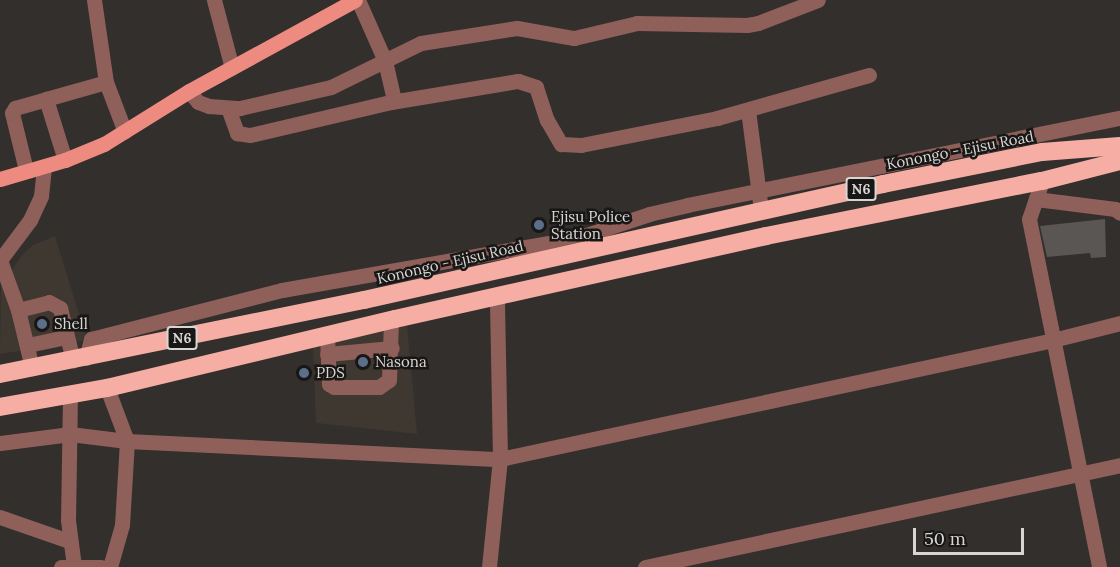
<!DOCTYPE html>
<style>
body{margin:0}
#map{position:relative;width:1120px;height:567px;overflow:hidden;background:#322f2d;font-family:Lora,serif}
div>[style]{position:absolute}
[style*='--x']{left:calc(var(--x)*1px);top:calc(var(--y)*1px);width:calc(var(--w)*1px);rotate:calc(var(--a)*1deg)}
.built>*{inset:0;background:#3f3831}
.building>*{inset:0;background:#595654}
.minor>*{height:15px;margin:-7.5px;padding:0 7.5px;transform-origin:7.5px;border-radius:7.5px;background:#8f5f59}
.major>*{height:15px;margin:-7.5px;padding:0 7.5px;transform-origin:7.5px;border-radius:7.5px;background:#ee8b80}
.highway>*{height:18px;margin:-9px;padding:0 9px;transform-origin:9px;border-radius:9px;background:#f6aea4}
.dots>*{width:16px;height:16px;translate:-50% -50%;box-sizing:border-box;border:3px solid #191716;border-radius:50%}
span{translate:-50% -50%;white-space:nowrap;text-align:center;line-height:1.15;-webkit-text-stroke:5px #191716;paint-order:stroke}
.shield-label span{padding:2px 4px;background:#191716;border:2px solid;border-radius:4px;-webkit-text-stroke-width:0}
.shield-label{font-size:14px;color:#d8d6d5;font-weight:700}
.street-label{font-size:15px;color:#d8d6d5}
.poi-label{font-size:15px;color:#d8d6d5}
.left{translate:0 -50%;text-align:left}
.scale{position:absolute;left:913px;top:528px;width:111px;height:27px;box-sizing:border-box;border:3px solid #d8d6d5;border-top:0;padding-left:8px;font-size:18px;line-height:21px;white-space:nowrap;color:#d8d6d5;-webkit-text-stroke:4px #191716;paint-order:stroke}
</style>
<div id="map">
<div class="built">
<i style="clip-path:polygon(55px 236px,87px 340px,0 354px,1px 286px,22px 255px,33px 245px)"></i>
<i style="clip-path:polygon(407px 325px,417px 434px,316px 423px,313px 347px)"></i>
</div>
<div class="building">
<i style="clip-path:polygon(1105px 219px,1106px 257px,1091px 258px,1090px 253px,1047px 257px,1040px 226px)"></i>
</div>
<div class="minor">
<i style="--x:94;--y:0;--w:83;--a:81.7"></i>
<i style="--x:106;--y:82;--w:53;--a:69.2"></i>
<i style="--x:214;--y:0;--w:70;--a:75.2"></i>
<i style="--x:358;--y:0;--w:67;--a:66.1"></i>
<i style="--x:385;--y:61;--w:36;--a:77"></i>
<i style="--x:393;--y:96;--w:6;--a:108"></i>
<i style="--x:189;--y:91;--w:14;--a:51"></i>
<i style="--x:198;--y:102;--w:12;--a:20"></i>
<i style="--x:209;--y:106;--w:31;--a:4"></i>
<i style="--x:240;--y:108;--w:93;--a:-13"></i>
<i style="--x:331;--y:87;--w:100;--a:-26.1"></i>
<i style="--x:421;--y:43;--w:97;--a:-8.9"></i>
<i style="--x:517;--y:28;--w:58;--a:10"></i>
<i style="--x:574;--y:38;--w:65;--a:-13.4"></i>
<i style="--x:637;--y:23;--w:110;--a:1"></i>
<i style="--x:747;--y:25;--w:11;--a:-10"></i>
<i style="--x:758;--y:23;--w:64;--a:-21"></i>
<i style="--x:228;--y:108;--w:27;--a:70"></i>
<i style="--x:237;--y:133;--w:13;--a:9"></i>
<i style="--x:250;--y:135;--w:145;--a:-13.2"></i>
<i style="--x:391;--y:102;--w:129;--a:-9.4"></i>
<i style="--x:518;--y:81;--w:19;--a:18"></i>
<i style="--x:536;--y:87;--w:35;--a:72"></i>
<i style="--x:547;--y:120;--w:28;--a:60"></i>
<i style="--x:561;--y:144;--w:20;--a:3"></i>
<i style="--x:581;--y:145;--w:139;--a:-11.2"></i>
<i style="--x:717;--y:118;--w:158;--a:-15.8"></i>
<i style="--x:748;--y:110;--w:93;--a:82.6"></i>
<i style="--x:65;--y:160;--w:64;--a:-107.3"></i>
<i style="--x:46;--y:99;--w:62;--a:-15.8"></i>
<i style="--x:26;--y:170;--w:59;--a:-103.8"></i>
<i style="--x:12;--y:113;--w:6;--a:-59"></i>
<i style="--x:15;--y:108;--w:32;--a:-16"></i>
<i style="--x:1042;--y:181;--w:40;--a:108.9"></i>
<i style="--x:1029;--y:219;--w:355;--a:78.6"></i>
<i style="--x:1036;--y:199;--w:80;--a:7.2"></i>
<i style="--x:1115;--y:209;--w:6;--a:39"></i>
<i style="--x:577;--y:238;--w:76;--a:-18.4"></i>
<i style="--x:649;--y:214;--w:39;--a:-13"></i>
<i style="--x:687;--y:205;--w:442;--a:-11.4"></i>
<i style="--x:0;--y:260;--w:53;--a:70.2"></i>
<i style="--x:18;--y:310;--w:60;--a:76.4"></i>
<i style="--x:0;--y:260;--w:50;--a:-53.1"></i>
<i style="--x:30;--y:220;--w:26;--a:-65"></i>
<i style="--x:41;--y:196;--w:30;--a:-84"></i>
<i style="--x:18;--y:310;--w:32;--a:-14"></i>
<i style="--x:49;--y:302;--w:13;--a:29"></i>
<i style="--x:60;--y:308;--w:54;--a:76"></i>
<i style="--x:327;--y:335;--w:49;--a:87.7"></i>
<i style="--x:329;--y:384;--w:6;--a:31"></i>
<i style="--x:334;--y:387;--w:45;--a:0"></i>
<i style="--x:379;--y:387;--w:12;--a:-35"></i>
<i style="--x:389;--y:380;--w:60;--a:-88.1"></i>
<i style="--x:28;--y:345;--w:39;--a:-12"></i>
<i style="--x:327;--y:354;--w:65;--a:-5.3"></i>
<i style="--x:86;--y:358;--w:20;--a:-75"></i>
<i style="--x:91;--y:339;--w:197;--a:-14.4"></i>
<i style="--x:282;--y:290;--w:300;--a:-10"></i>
<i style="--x:577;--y:238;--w:9;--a:77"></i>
<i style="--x:107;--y:388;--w:57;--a:69.3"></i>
<i style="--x:127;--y:441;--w:84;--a:93.4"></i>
<i style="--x:122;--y:525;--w:44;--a:105.9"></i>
<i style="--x:70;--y:395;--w:125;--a:90.9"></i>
<i style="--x:68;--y:520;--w:46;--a:82.6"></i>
<i style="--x:0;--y:443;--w:71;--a:-7.3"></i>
<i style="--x:70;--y:434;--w:57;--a:7"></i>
<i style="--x:127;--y:441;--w:373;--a:2.8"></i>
<i style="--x:500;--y:459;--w:566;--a:-12.14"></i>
<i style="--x:1053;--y:340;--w:69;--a:-14.2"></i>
<i style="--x:0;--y:517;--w:73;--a:19.2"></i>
<i style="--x:61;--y:567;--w:40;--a:0"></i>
<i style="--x:489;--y:567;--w:109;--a:-84.2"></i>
<i style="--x:500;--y:459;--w:162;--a:-91.1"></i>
<i style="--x:645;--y:567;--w:486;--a:-12.1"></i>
</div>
<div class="major">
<i style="--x:0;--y:179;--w:68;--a:-16.3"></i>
<i style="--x:65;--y:160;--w:42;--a:-22.3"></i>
<i style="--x:104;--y:144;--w:100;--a:-31.9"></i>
<i style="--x:189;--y:91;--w:189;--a:-28.7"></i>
</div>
<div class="highway">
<i style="--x:0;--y:374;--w:371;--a:-11.5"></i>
<i style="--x:364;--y:300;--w:532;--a:-12.6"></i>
<i style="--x:883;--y:184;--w:162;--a:-11.4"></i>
<i style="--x:1042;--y:152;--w:78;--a:-4.4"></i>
<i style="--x:0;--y:407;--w:109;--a:-10.1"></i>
<i style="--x:107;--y:388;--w:296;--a:-13.5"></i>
<i style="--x:395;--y:319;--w:380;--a:-12.6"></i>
<i style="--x:766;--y:236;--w:281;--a:-11.3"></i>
<i style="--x:1042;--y:181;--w:81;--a:-14.4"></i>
</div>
<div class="dots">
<i style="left:539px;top:225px;background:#5c6f8a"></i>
<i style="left:42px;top:324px;background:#5c6f8a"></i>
<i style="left:363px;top:362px;background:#5c6f8a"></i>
<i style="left:304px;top:373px;background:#5c6f8a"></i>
</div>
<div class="shield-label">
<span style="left:861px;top:189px">N6</span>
<span style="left:182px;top:338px">N6</span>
</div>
<div class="street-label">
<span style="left:960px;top:150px;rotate:-11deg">Konongo - Ejisu Road</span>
<span style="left:450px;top:262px;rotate:-13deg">Konongo - Ejisu Road</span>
</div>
<div class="poi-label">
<span class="left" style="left:551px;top:225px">Ejisu Police<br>Station</span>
<span class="left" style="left:54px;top:324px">Shell</span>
<span class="left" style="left:375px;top:362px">Nasona</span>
<span class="left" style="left:316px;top:373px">PDS</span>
</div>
<div class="scale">50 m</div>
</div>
